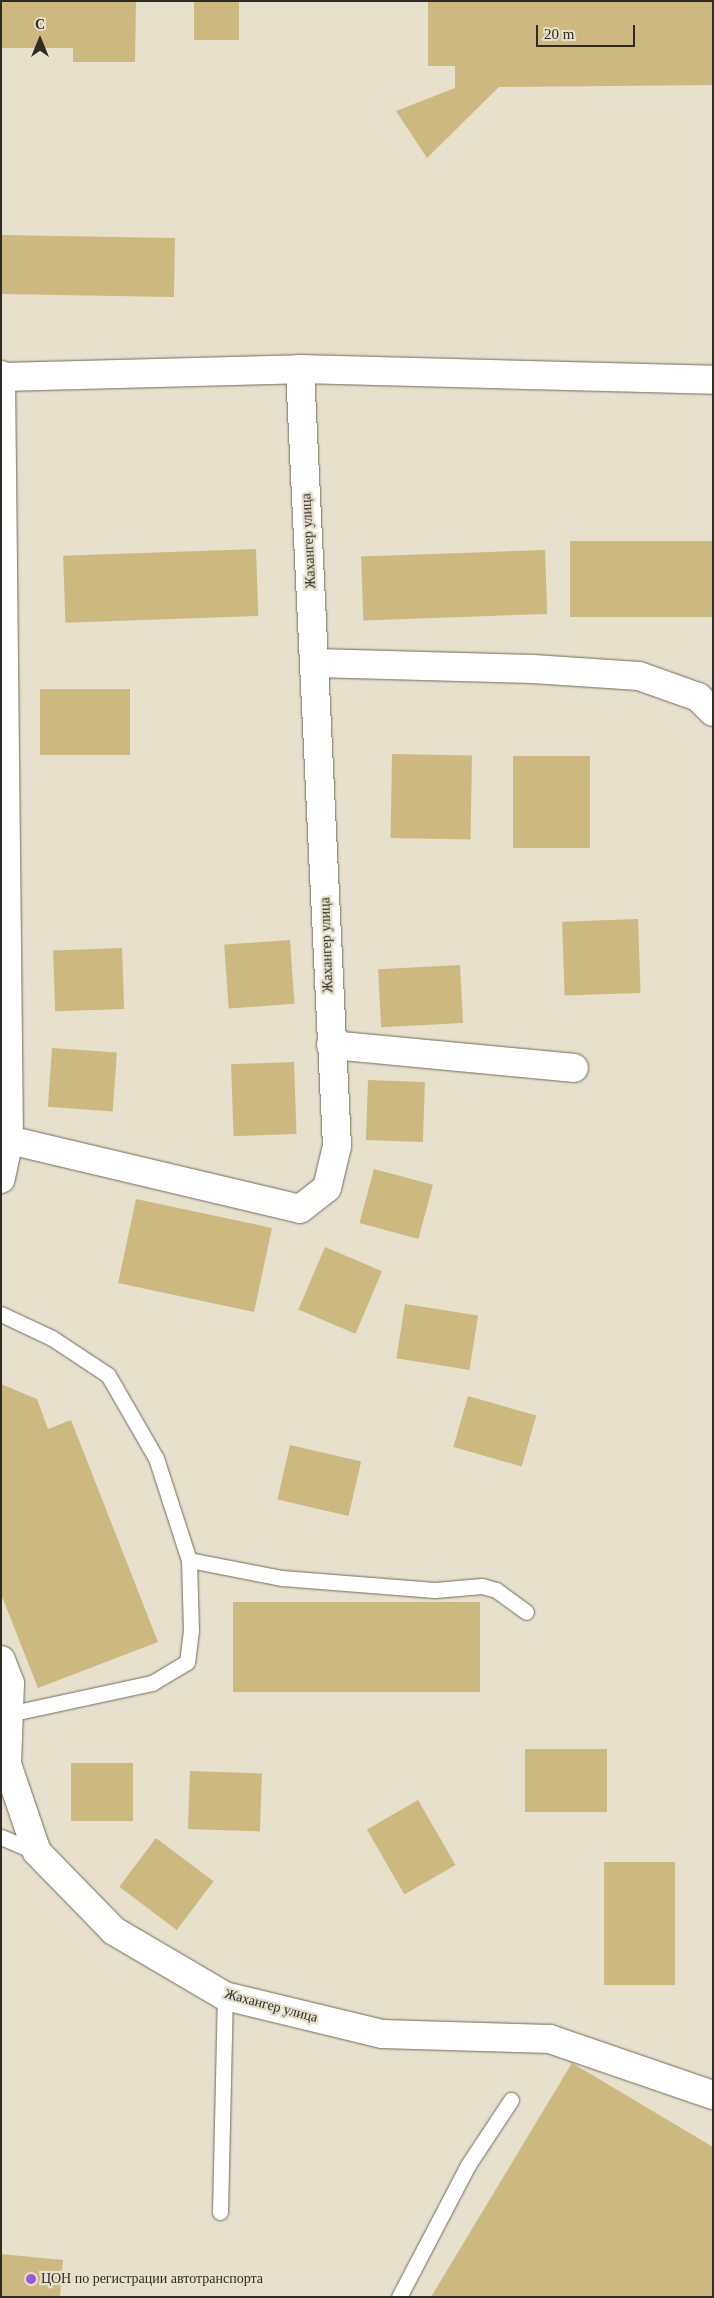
<!DOCTYPE html>
<meta charset="utf-8">
<style>
body{margin:0}
#map{position:relative;width:714px;height:2298px;overflow:hidden;background:#e6e0cc;font-family:Georgia,serif}
div>[style]{position:absolute}
[style*='--x']{left:calc(var(--x)*1px);top:calc(var(--y)*1px);width:calc(var(--w)*1px);rotate:calc(var(--a)*1deg)}
.building>*{inset:0;background:#cbb980;transform-origin:0 0}
.roads{filter:drop-shadow(0 0 1px #716b5a) drop-shadow(0 0 1px #716b5a)}
.lane>*{height:15px;margin:-7.5px;padding:0 7.5px;transform-origin:7.5px;border-radius:7.5px;background:#fff}
.street>*{height:28px;margin:-14px;padding:0 14px;transform-origin:14px;border-radius:14px;background:#fff}
.dots>*{width:14px;height:14px;translate:-50% -50%;box-sizing:border-box;border:2px solid #e6e0cc;border-radius:50%}
span{translate:-50% -50%;white-space:nowrap;text-align:center;line-height:1.15;-webkit-text-stroke:4.5px #e6e0cc;paint-order:stroke}
.street-label{font-size:14px;color:#2e2c24}
.poi-label{font-size:14px;color:#2e2c24}
.left{translate:0 -50%;text-align:left}
.frame{position:absolute;inset:0;border:2px solid #2e2c24;pointer-events:none}
.north{position:absolute;left:15px;top:15px;width:50px;height:50px;-webkit-text-stroke:4px #e6e0cc;paint-order:stroke;rotate:0deg;font-size:14px;font-weight:700;line-height:20px;text-align:center;color:#2e2c24}
.north::after{content:'';display:block;margin:auto;width:18px;height:22px;background:#2e2c24;clip-path:polygon(50% 0,100% 100%,50% 72%,0 100%)}
.scale{position:absolute;left:536px;top:25px;width:99px;height:22px;box-sizing:border-box;border:2px solid #2e2c24;border-top:0;padding-left:6px;font-size:15px;line-height:18px;white-space:nowrap;color:#2e2c24;-webkit-text-stroke:4px #e6e0cc;paint-order:stroke}
</style>
<div id="map">
<div class="building">
<i style="clip-path:polygon(1px 1px,136px 1px,135px 62px,73px 62px,73px 48px,1px 48px)"></i>
<i style="left:194px;top:1px;width:45px;height:39px"></i>
<i style="clip-path:polygon(428px 1px,713px 1px,713px 85px,499px 87px,427px 158px,396px 111px,455px 88px,455px 66px,428px 66px)"></i>
<i style="left:1px;top:235px;width:174px;height:59px;rotate:1deg"></i>
<i style="left:713px;top:541px;width:76px;height:143px;rotate:90deg"></i>
<i style="left:256px;top:549px;width:67px;height:193px;rotate:88deg"></i>
<i style="left:545px;top:550px;width:64px;height:184px;rotate:88deg"></i>
<i style="left:40px;top:689px;width:90px;height:66px"></i>
<i style="left:392px;top:754px;width:80px;height:84px;rotate:1deg"></i>
<i style="left:513px;top:756px;width:77px;height:92px"></i>
<i style="left:638px;top:919px;width:74px;height:76px;rotate:88deg"></i>
<i style="left:290px;top:940px;width:64px;height:66px;rotate:86deg"></i>
<i style="left:122px;top:948px;width:61px;height:69px;rotate:88deg"></i>
<i style="left:460px;top:965px;width:58px;height:82px;rotate:87deg"></i>
<i style="left:52px;top:1048px;width:65px;height:59px;rotate:4deg"></i>
<i style="left:294px;top:1062px;width:72px;height:63px;rotate:88deg"></i>
<i style="left:368px;top:1080px;width:57px;height:60px;rotate:2deg"></i>
<i style="left:374px;top:1169px;width:61px;height:56px;rotate:15deg"></i>
<i style="left:136px;top:1199px;width:139px;height:86px;rotate:12deg"></i>
<i style="left:325px;top:1247px;width:62px;height:68px;rotate:23deg"></i>
<i style="left:405px;top:1304px;width:74px;height:55px;rotate:9deg"></i>
<i style="clip-path:polygon(1px 1384px,37px 1399px,48px 1429px,71px 1420px,158px 1642px,38px 1688px,1px 1594px)"></i>
<i style="left:468px;top:1396px;width:71px;height:53px;rotate:16deg"></i>
<i style="left:290px;top:1445px;width:73px;height:56px;rotate:13deg"></i>
<i style="left:233px;top:1602px;width:247px;height:90px"></i>
<i style="left:607px;top:1749px;width:63px;height:82px;rotate:90deg"></i>
<i style="left:71px;top:1763px;width:62px;height:58px"></i>
<i style="left:190px;top:1771px;width:72px;height:58px;rotate:2deg"></i>
<i style="left:418px;top:1800px;width:75px;height:59px;rotate:60deg"></i>
<i style="left:156px;top:1838px;width:72px;height:61px;rotate:37deg"></i>
<i style="left:604px;top:1862px;width:71px;height:123px"></i>
<i style="clip-path:polygon(572px 2063px,713px 2147px,713px 2297px,431px 2297px)"></i>
<i style="clip-path:polygon(1px 2254px,63px 2260px,60px 2297px,1px 2297px)"></i>
</div>
<div class="roads">
<div class="lane">
<i style="--x:1;--y:1314;--w:56;--a:25.2"></i>
<i style="--x:52;--y:1338;--w:67;--a:33.5"></i>
<i style="--x:108;--y:1375;--w:96;--a:60"></i>
<i style="--x:156;--y:1458;--w:107;--a:72.1"></i>
<i style="--x:189;--y:1560;--w:70;--a:88.4"></i>
<i style="--x:191;--y:1630;--w:32;--a:97"></i>
<i style="--x:187;--y:1662;--w:41;--a:149"></i>
<i style="--x:152;--y:1683;--w:146;--a:167.8"></i>
<i style="--x:189;--y:1560;--w:95;--a:11"></i>
<i style="--x:282;--y:1578;--w:153;--a:4.5"></i>
<i style="--x:435;--y:1590;--w:47;--a:-4.9"></i>
<i style="--x:482;--y:1586;--w:15;--a:16"></i>
<i style="--x:496;--y:1590;--w:37;--a:36"></i>
<i style="--x:1;--y:1837;--w:39;--a:23"></i>
<i style="--x:220;--y:2212;--w:216;--a:-88.7"></i>
<i style="--x:399;--y:2297;--w:149;--a:-62.4"></i>
<i style="--x:468;--y:2165;--w:78;--a:-56.5"></i>
</div>
<div class="street">
<i style="--x:1;--y:375;--w:765;--a:89.4"></i>
<i style="--x:9;--y:1140;--w:40;--a:102"></i>
<i style="--x:3;--y:377;--w:297;--a:-1.5"></i>
<i style="--x:300;--y:369;--w:413;--a:1.5"></i>
<i style="--x:315;--y:663;--w:218;--a:1.6"></i>
<i style="--x:533;--y:669;--w:106;--a:3.8"></i>
<i style="--x:639;--y:676;--w:63;--a:19.6"></i>
<i style="--x:698;--y:697;--w:21;--a:45"></i>
<i style="--x:331;--y:1045;--w:244;--a:5.4"></i>
<i style="--x:9;--y:1140;--w:299;--a:13.3"></i>
<i style="--x:300;--y:1209;--w:34;--a:-38"></i>
<i style="--x:327;--y:1188;--w:43;--a:-76.6"></i>
<i style="--x:337;--y:1146;--w:778;--a:-92.73"></i>
<i style="--x:1;--y:1660;--w:25;--a:69"></i>
<i style="--x:10;--y:1683;--w:81;--a:92.1"></i>
<i style="--x:7;--y:1764;--w:93;--a:71.2"></i>
<i style="--x:37;--y:1852;--w:110;--a:45.7"></i>
<i style="--x:114;--y:1931;--w:129;--a:30.4"></i>
<i style="--x:225;--y:1996;--w:162;--a:13.6"></i>
<i style="--x:382;--y:2034;--w:168;--a:1.7"></i>
<i style="--x:550;--y:2039;--w:172;--a:19"></i>
</div>
</div>
<div class="dots">
<i style="left:31px;top:2279px;background:#975cd4"></i>
</div>
<div class="street-label">
<span style="left:309px;top:541px;rotate:-93deg">Жахангер улица</span>
<span style="left:327px;top:945px;rotate:-92deg">Жахангер улица</span>
<span style="left:271px;top:2006px;rotate:15deg">Жахангер улица</span>
</div>
<div class="poi-label">
<span class="left" style="left:41px;top:2279px">ЦОН по регистрации автотранспорта</span>
</div>
<div class="frame"></div>
<div class="north">С</div>
<div class="scale">20 m</div>
</div>
